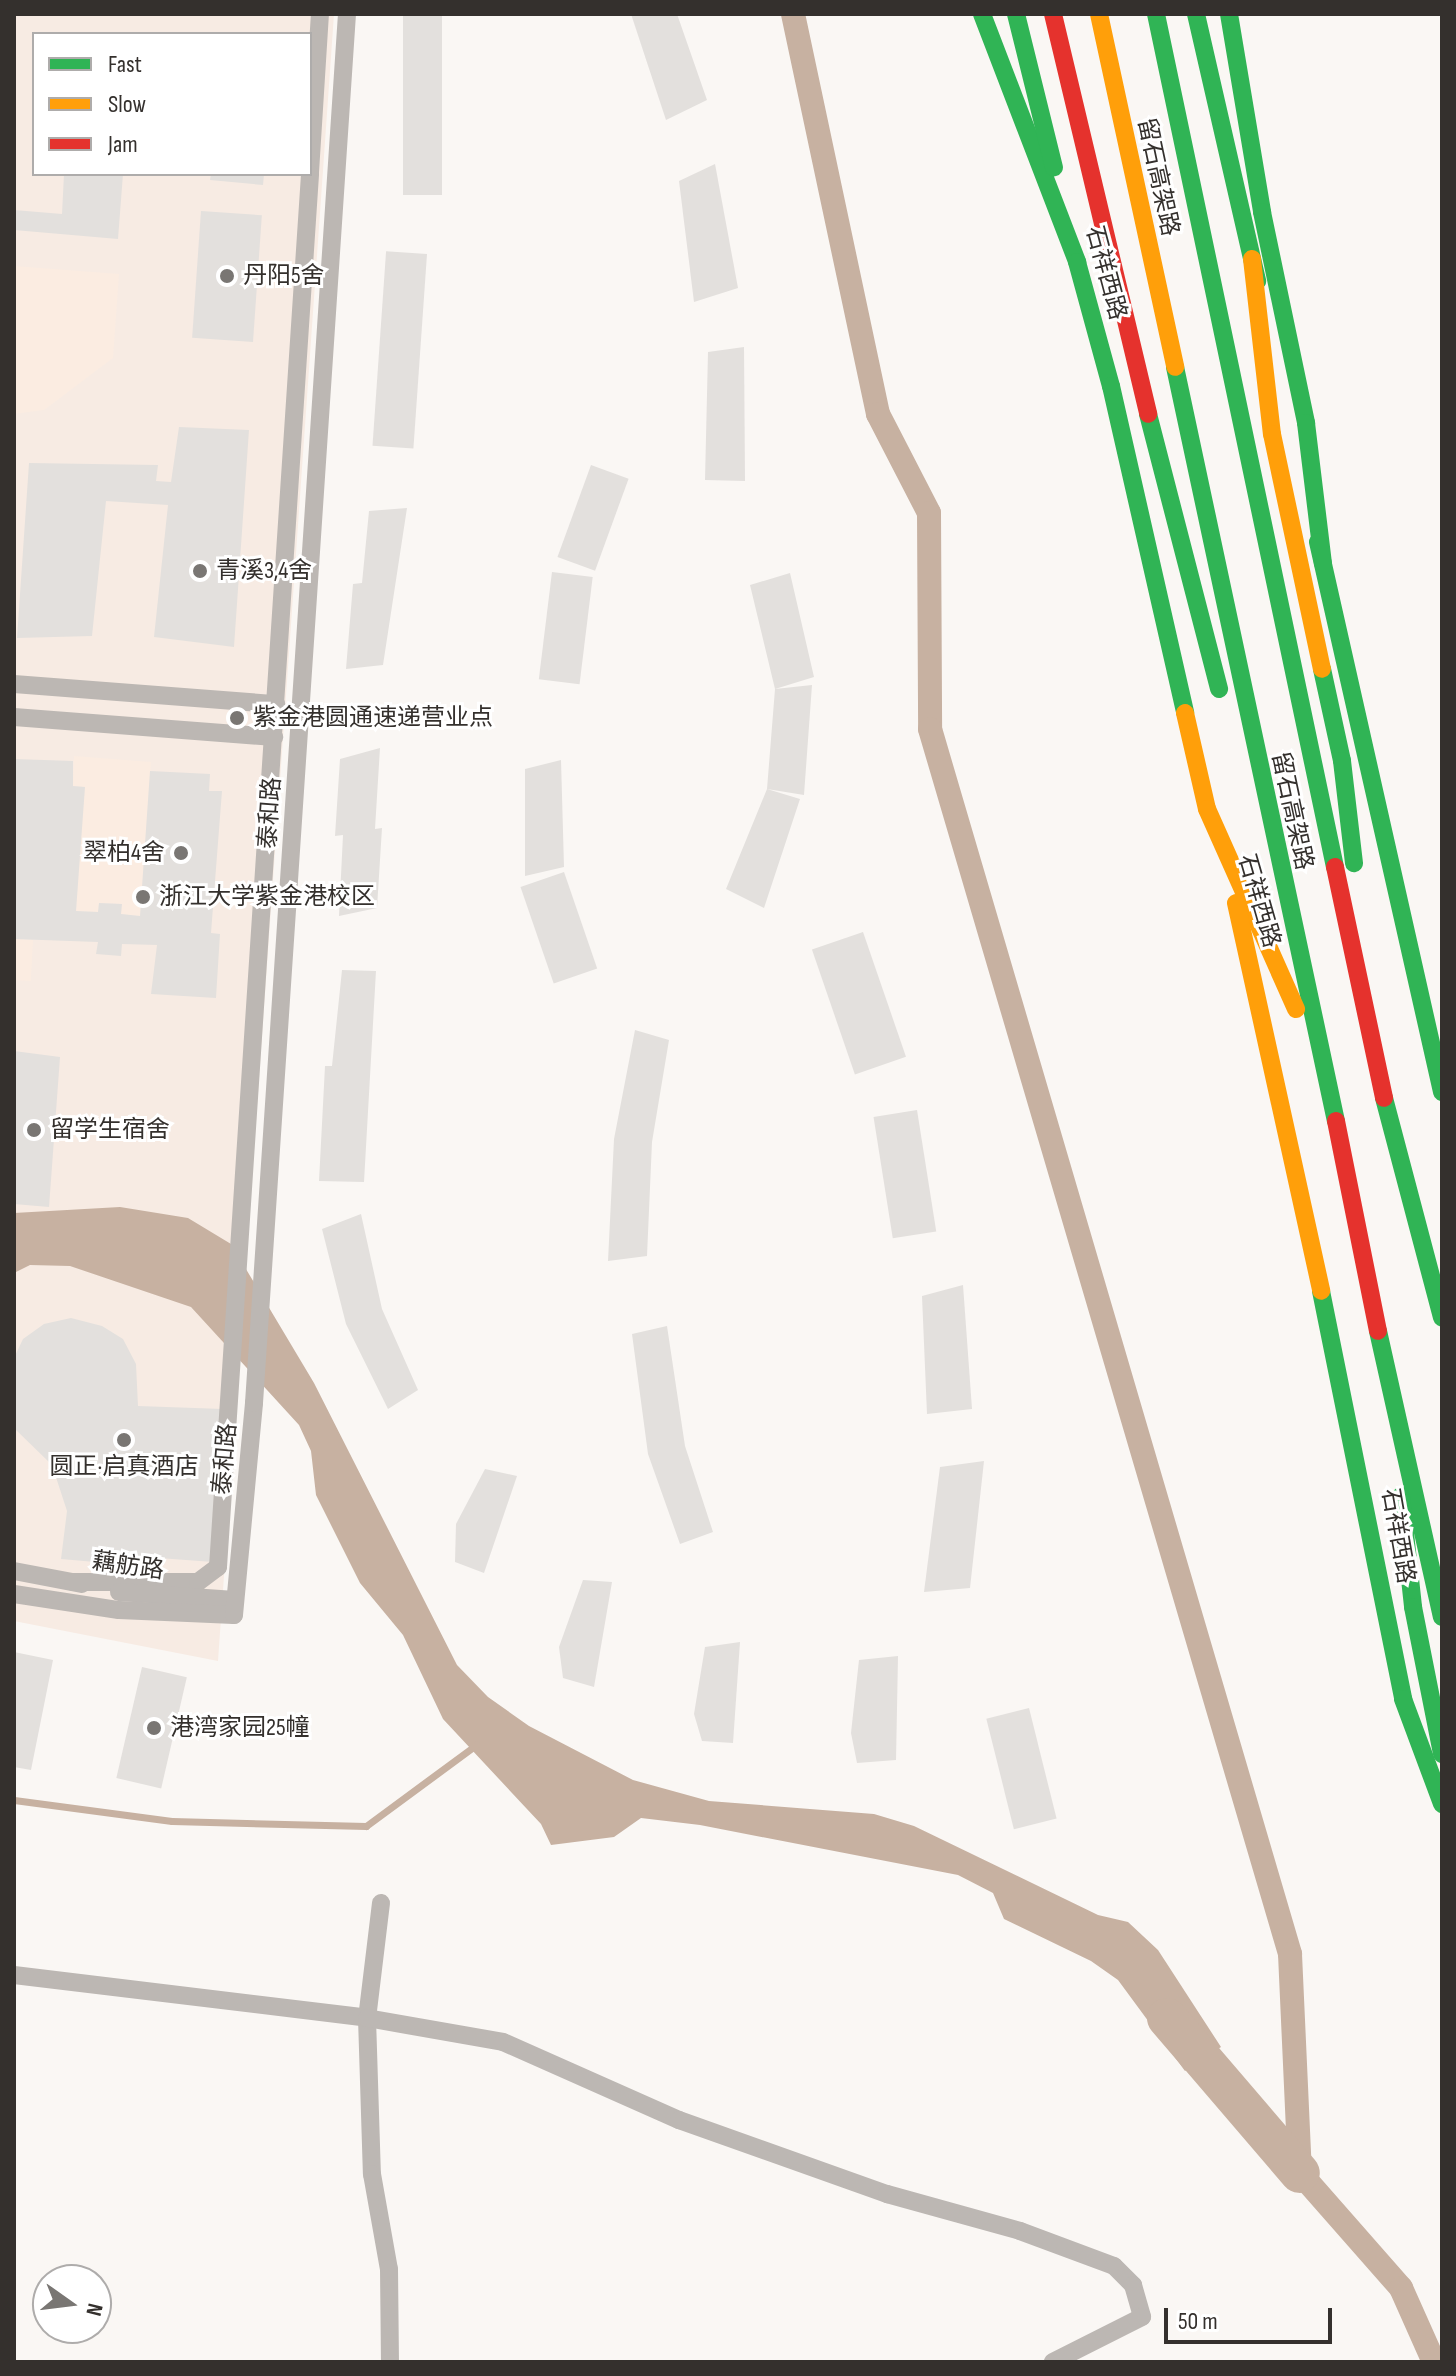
<!DOCTYPE html>
<meta charset="utf-8">
<style>
body{margin:0}
#map{position:relative;width:1456px;height:2376px;overflow:hidden;background:#faf7f4;font-family:"Sofia Sans Condensed","Noto Sans SC",sans-serif}
div>[style]{position:absolute}
[style*='--x']{left:calc(var(--x)*1px);top:calc(var(--y)*1px);width:calc(var(--w)*1px);rotate:calc(var(--a)*1deg)}
.built>*{inset:0;background:#f7ebe3}
.green>*{inset:0;background:#fbece1;transform-origin:0 0}
.water>*{inset:0;background:#c7b1a1}
.stream>*{height:7px;margin:-3.5px;padding:0 3.5px;transform-origin:3.5px;border-radius:3.5px;background:#c7b1a1}
.canal>*{height:24px;margin:-12px;padding:0 12px;transform-origin:12px;border-radius:12px;background:#c7b1a1}
.river>*{height:40px;margin:-20px;padding:0 20px;transform-origin:20px;border-radius:20px;background:#c7b1a1}
.building>*{inset:0;background:#e3e0dd;transform-origin:0 0}
.street>*{height:18px;margin:-9px;padding:0 9px;transform-origin:9px;border-radius:9px;background:#bcb7b3}
.fast>*{height:18px;margin:-9px;padding:0 9px;transform-origin:9px;border-radius:9px;background:#30b455}
.slow>*{height:18px;margin:-9px;padding:0 9px;transform-origin:9px;border-radius:9px;background:#ff9f0a}
.jam>*{height:18px;margin:-9px;padding:0 9px;transform-origin:9px;border-radius:9px;background:#e5322d}
.dots>*{width:22px;height:22px;translate:-50% -50%;box-sizing:border-box;border:4px solid #fff;border-radius:50%}
span{translate:-50% -50%;white-space:nowrap;text-align:center;line-height:1.15;-webkit-text-stroke:6px #fff;paint-order:stroke}
.street-label{font-size:24px;color:#34302d}
.poi-label{font-size:24px;color:#34302d}
.left{translate:0 -50%;text-align:left}
.right{translate:-100% -50%;text-align:right}
.frame{position:absolute;inset:0;border:16px solid #34302d;pointer-events:none}
.legend{position:absolute;left:32px;top:32px;width:280px;height:144px;box-sizing:border-box;background:#fff;border:2px solid #aeacab;margin:0;padding:10px 14px;list-style:none;font-size:24px;color:#34302d}
.legend li{display:flex;align-items:center;gap:16px;height:40px}
.legend b{width:40px;border:2px solid #aeacab}
.north{position:absolute;left:32px;top:2264px;width:80px;height:80px;box-sizing:border-box;background:#fff;border:2px solid #aeacab;border-radius:50%;rotate:104deg;font-size:22px;font-weight:700;line-height:32px;text-align:center;color:#34302d}
.north::after{content:'';display:block;margin:auto;width:28px;height:36px;background:#797673;clip-path:polygon(50% 0,100% 100%,50% 72%,0 100%)}
.scale{position:absolute;left:1164px;top:2308px;width:168px;height:36px;box-sizing:border-box;border:4px solid #34302d;border-top:0;padding-left:10px;font-size:24px;line-height:28px;white-space:nowrap;color:#34302d;-webkit-text-stroke:6px #fff;paint-order:stroke}
</style>
<div id="map">
<div class="built">
<i style="clip-path:polygon(evenodd,14px 14px,334px 14px,218px 1661px,14px 1621px,14px 14px,34px 34px,310px 34px,310px 174px,34px 174px,34px 34px)"></i>
</div>
<div class="green">
<i style="clip-path:polygon(14px 266px,119px 274px,113px 358px,44px 410px,14px 414px)"></i>
<i style="clip-path:polygon(74px 756px,151px 762px,140px 916px,121px 914px,121px 904px,99px 903px,98px 912px,76px 911px,84px 787px,73px 786px)"></i>
<i style="left:14px;top:939px;width:19px;height:41px;rotate:3deg"></i>
</div>
<div class="water">
<i style="clip-path:polygon(120px 1207px,188px 1218px,231px 1244px,314px 1383px,457px 1665px,488px 1697px,529px 1726px,633px 1780px,709px 1801px,874px 1814px,914px 1826px,1098px 1915px,1128px 1922px,1158px 1950px,1221px 2047px,1185px 2071px,1118px 1980px,1091px 1961px,1004px 1919px,993px 1893px,958px 1875px,700px 1825px,641px 1818px,614px 1837px,551px 1845px,541px 1824px,443px 1719px,403px 1635px,360px 1583px,316px 1495px,311px 1451px,299px 1425px,191px 1307px,70px 1266px,30px 1265px,14px 1273px,14px 1213px)"></i>
</div>
<div class="stream">
<i style="--x:14;--y:1800;--w:159;--a:7.6"></i>
<i style="--x:172;--y:1821;--w:194;--a:1.5"></i>
<i style="--x:366;--y:1826;--w:137;--a:-36.4"></i>
</div>
<div class="canal">
<i style="--x:793;--y:14;--w:409;--a:78"></i>
<i style="--x:878;--y:414;--w:111;--a:62.7"></i>
<i style="--x:929;--y:513;--w:216;--a:89.7"></i>
<i style="--x:930;--y:729;--w:1277;--a:73.62"></i>
<i style="--x:1290;--y:1954;--w:219;--a:87.4"></i>
<i style="--x:1300;--y:2173;--w:153;--a:48.7"></i>
<i style="--x:1401;--y:2288;--w:81;--a:66"></i>
</div>
<div class="river">
<i style="--x:1167;--y:2018;--w:204;--a:49.4"></i>
</div>
<div class="building">
<i style="left:403px;top:14px;width:39px;height:181px"></i>
<i style="clip-path:polygon(631px 14px,677px 14px,707px 100px,666px 120px)"></i>
<i style="clip-path:polygon(715px 164px,738px 288px,694px 302px,679px 181px)"></i>
<i style="clip-path:polygon(64px 174px,123px 174px,118px 239px,14px 230px,14px 210px,62px 214px)"></i>
<i style="clip-path:polygon(211px 174px,264px 174px,263px 185px,210px 180px)"></i>
<i style="left:201px;top:211px;width:61px;height:127px;rotate:4deg"></i>
<i style="left:427px;top:254px;width:195px;height:41px;rotate:94deg"></i>
<i style="clip-path:polygon(744px 347px,745px 481px,705px 480px,708px 352px)"></i>
<i style="clip-path:polygon(179px 427px,249px 430px,234px 647px,154px 637px,168px 505px,106px 501px,92px 636px,17px 638px,29px 463px,158px 465px,156px 481px,171px 482px)"></i>
<i style="left:591px;top:465px;width:40px;height:98px;rotate:20deg"></i>
<i style="clip-path:polygon(407px 508px,383px 665px,346px 669px,353px 584px,362px 583px,369px 511px)"></i>
<i style="left:552px;top:572px;width:41px;height:108px;rotate:7deg"></i>
<i style="clip-path:polygon(790px 573px,814px 677px,775px 689px,812px 685px,804px 795px,767px 789px,800px 799px,764px 908px,726px 889px,767px 789px,775px 689px,750px 585px)"></i>
<i style="clip-path:polygon(380px 748px,375px 829px,382px 828px,377px 908px,339px 916px,343px 835px,335px 836px,340px 759px)"></i>
<i style="clip-path:polygon(14px 759px,73px 761px,73px 786px,85px 787px,76px 911px,98px 912px,99px 903px,122px 904px,121px 914px,140px 916px,150px 771px,210px 774px,209px 791px,222px 791px,211px 933px,220px 934px,216px 998px,151px 994px,157px 945px,122px 944px,121px 956px,96px 954px,98px 942px,14px 939px)"></i>
<i style="clip-path:polygon(561px 760px,564px 867px,525px 876px,525px 769px)"></i>
<i style="left:564px;top:872px;width:102px;height:46px;rotate:71deg"></i>
<i style="left:863px;top:932px;width:132px;height:54px;rotate:71deg"></i>
<i style="clip-path:polygon(342px 970px,376px 971px,364px 1182px,319px 1181px,325px 1066px,332px 1066px)"></i>
<i style="clip-path:polygon(635px 1030px,669px 1040px,652px 1142px,647px 1256px,608px 1261px,614px 1139px)"></i>
<i style="clip-path:polygon(14px 1051px,60px 1057px,49px 1207px,14px 1204px)"></i>
<i style="left:917px;top:1110px;width:123px;height:44px;rotate:81deg"></i>
<i style="clip-path:polygon(361px 1214px,382px 1309px,418px 1390px,388px 1409px,346px 1324px,322px 1229px)"></i>
<i style="clip-path:polygon(963px 1285px,972px 1409px,927px 1414px,922px 1296px)"></i>
<i style="clip-path:polygon(71px 1318px,102px 1326px,123px 1339px,136px 1364px,138px 1406px,223px 1409px,213px 1562px,118px 1555px,118px 1564px,61px 1559px,67px 1511px,52px 1465px,15px 1429px,14px 1358px,23px 1339px,44px 1324px)"></i>
<i style="clip-path:polygon(667px 1326px,685px 1446px,713px 1532px,680px 1544px,648px 1454px,632px 1334px)"></i>
<i style="clip-path:polygon(984px 1461px,970px 1588px,924px 1592px,940px 1467px)"></i>
<i style="clip-path:polygon(485px 1469px,517px 1476px,484px 1573px,455px 1562px,456px 1524px)"></i>
<i style="clip-path:polygon(583px 1580px,612px 1582px,594px 1687px,563px 1678px,559px 1647px)"></i>
<i style="clip-path:polygon(740px 1642px,733px 1743px,702px 1741px,694px 1714px,705px 1647px)"></i>
<i style="clip-path:polygon(14px 1652px,53px 1660px,31px 1770px,14px 1767px)"></i>
<i style="clip-path:polygon(898px 1656px,896px 1760px,857px 1763px,851px 1733px,859px 1660px)"></i>
<i style="left:142px;top:1667px;width:46px;height:114px;rotate:13deg"></i>
<i style="left:1029px;top:1708px;width:114px;height:44px;rotate:76deg"></i>
</div>
<div class="street">
<i style="--x:310;--y:172;--w:158;--a:-86.4"></i>
<i style="--x:14;--y:684;--w:263;--a:4.4"></i>
<i style="--x:14;--y:717;--w:261;--a:4.4"></i>
<i style="--x:14;--y:1571;--w:69;--a:10.8"></i>
<i style="--x:73;--y:1582;--w:125;--a:0"></i>
<i style="--x:198;--y:1582;--w:25;--a:-37"></i>
<i style="--x:218;--y:1567;--w:1396;--a:-86.22"></i>
<i style="--x:119;--y:1592;--w:116;--a:3.9"></i>
<i style="--x:14;--y:1594;--w:106;--a:8.7"></i>
<i style="--x:119;--y:1610;--w:115;--a:2.5"></i>
<i style="--x:234;--y:1615;--w:213;--a:-84.6"></i>
<i style="--x:254;--y:1403;--w:1392;--a:-86.17"></i>
<i style="--x:381;--y:1903;--w:116;--a:96.9"></i>
<i style="--x:367;--y:2018;--w:156;--a:88.2"></i>
<i style="--x:372;--y:2174;--w:97;--a:79.9"></i>
<i style="--x:389;--y:2269;--w:93;--a:89.4"></i>
<i style="--x:14;--y:1975;--w:356;--a:6.9"></i>
<i style="--x:367;--y:2018;--w:138;--a:10"></i>
<i style="--x:503;--y:2042;--w:193;--a:23.9"></i>
<i style="--x:679;--y:2120;--w:221;--a:19.6"></i>
<i style="--x:887;--y:2194;--w:138;--a:15.5"></i>
<i style="--x:1020;--y:2231;--w:100;--a:20.4"></i>
<i style="--x:1114;--y:2266;--w:27;--a:45"></i>
<i style="--x:1133;--y:2285;--w:33;--a:74"></i>
<i style="--x:1142;--y:2317;--w:100;--a:153.2"></i>
</div>
<div class="fast">
<i style="--x:982;--y:14;--w:266;--a:69"></i>
<i style="--x:1077;--y:262;--w:129;--a:74.7"></i>
<i style="--x:1111;--y:386;--w:335;--a:77.2"></i>
<i style="--x:1016;--y:14;--w:158;--a:76.1"></i>
<i style="--x:1156;--y:14;--w:872;--a:78.15"></i>
<i style="--x:1196;--y:14;--w:274;--a:77.1"></i>
<i style="--x:1229;--y:14;--w:201;--a:80.5"></i>
<i style="--x:1262;--y:212;--w:216;--a:78.2"></i>
<i style="--x:1306;--y:423;--w:142;--a:83.1"></i>
<i style="--x:1175;--y:367;--w:771;--a:77.95"></i>
<i style="--x:1148;--y:414;--w:284;--a:75.5"></i>
<i style="--x:1318;--y:542;--w:564;--a:77.29"></i>
<i style="--x:1322;--y:669;--w:94;--a:77.7"></i>
<i style="--x:1342;--y:761;--w:103;--a:83.3"></i>
<i style="--x:1384;--y:1098;--w:227;--a:75.2"></i>
<i style="--x:1321;--y:1291;--w:416;--a:78.6"></i>
<i style="--x:1403;--y:1699;--w:112;--a:69.6"></i>
<i style="--x:1378;--y:1331;--w:293;--a:77.4"></i>
<i style="--x:1401;--y:1496;--w:112;--a:83.8"></i>
<i style="--x:1413;--y:1607;--w:150;--a:78.8"></i>
</div>
<div class="slow">
<i style="--x:1099;--y:14;--w:361;--a:77.8"></i>
<i style="--x:1252;--y:259;--w:176;--a:83.5"></i>
<i style="--x:1272;--y:434;--w:240;--a:78"></i>
<i style="--x:1185;--y:713;--w:98;--a:77.1"></i>
<i style="--x:1207;--y:809;--w:219;--a:66"></i>
<i style="--x:1236;--y:903;--w:397;--a:77.6"></i>
</div>
<div class="jam">
<i style="--x:1053;--y:14;--w:411;--a:76.6"></i>
<i style="--x:1335;--y:867;--w:236;--a:78"></i>
<i style="--x:1336;--y:1121;--w:214;--a:78.7"></i>
</div>
<div class="dots">
<i style="left:227px;top:276px;background:#797673"></i>
<i style="left:200px;top:571px;background:#797673"></i>
<i style="left:237px;top:718px;background:#797673"></i>
<i style="left:181px;top:853px;background:#797673"></i>
<i style="left:143px;top:897px;background:#797673"></i>
<i style="left:34px;top:1130px;background:#797673"></i>
<i style="left:124px;top:1440px;background:#797673"></i>
<i style="left:154px;top:1728px;background:#797673"></i>
</div>
<div class="street-label">
<span style="left:1158px;top:177px;rotate:78deg">留石高架路</span>
<span style="left:1106px;top:273px;rotate:75deg">石祥西路</span>
<span style="left:1292px;top:811px;rotate:78deg">留石高架路</span>
<span style="left:270px;top:813px;rotate:-86deg">泰和路</span>
<span style="left:1259px;top:901px;rotate:74deg">石祥西路</span>
<span style="left:225px;top:1459px;rotate:-85deg">泰和路</span>
<span style="left:1398px;top:1536px;rotate:80deg">石祥西路</span>
<span style="left:128px;top:1566px;rotate:8deg">藕舫路</span>
</div>
<div class="poi-label">
<span class="left" style="left:243px;top:276px">丹阳5舍</span>
<span class="left" style="left:216px;top:571px">青溪3,4舍</span>
<span class="left" style="left:253px;top:718px">紫金港圆通速递营业点</span>
<span class="right" style="left:165px;top:853px">翠柏4舍</span>
<span class="left" style="left:159px;top:897px">浙江大学紫金港校区</span>
<span class="left" style="left:50px;top:1130px">留学生宿舍</span>
<span style="left:124px;top:1467px">圆正·启真酒店</span>
<span class="left" style="left:170px;top:1728px">港湾家园25幢</span>
</div>
<div class="frame"></div>
<ul class="legend">
<li><b style="height:10px;background:#30b455"></b>Fast</li>
<li><b style="height:10px;background:#ff9f0a"></b>Slow</li>
<li><b style="height:10px;background:#e5322d"></b>Jam</li>
</ul>
<div class="north">N</div>
<div class="scale">50 m</div>
</div>
